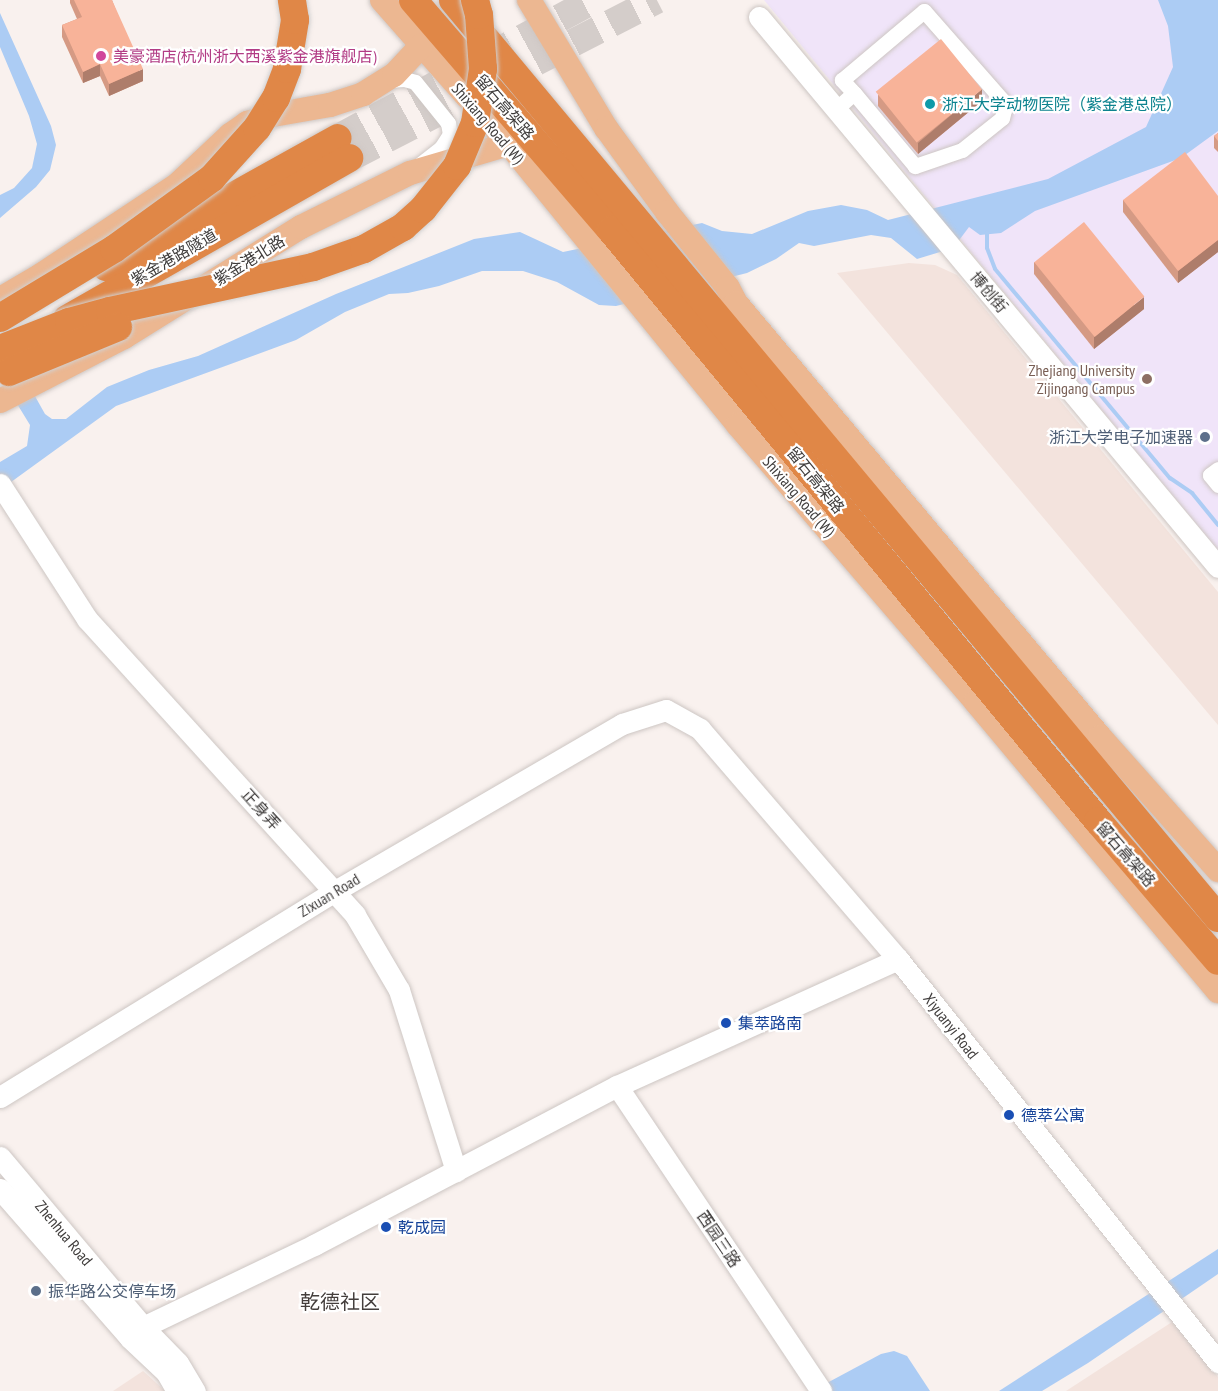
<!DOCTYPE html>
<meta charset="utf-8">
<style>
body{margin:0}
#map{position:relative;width:1218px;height:1391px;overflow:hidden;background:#f9f1ee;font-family:"PT Sans Narrow","Noto Sans SC",sans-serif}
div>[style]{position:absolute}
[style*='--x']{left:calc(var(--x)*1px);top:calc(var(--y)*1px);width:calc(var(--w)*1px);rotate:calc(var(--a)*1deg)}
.built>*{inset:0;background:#f3e3dd}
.education>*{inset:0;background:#f0e4f9}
.water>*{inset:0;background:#acccf4}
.stream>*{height:4px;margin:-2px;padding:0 2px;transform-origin:2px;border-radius:2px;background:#acccf4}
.highway-tunnel>*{height:28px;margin-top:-14px;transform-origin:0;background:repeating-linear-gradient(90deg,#d4cdca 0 28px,transparent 0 42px)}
.roads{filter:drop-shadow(0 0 2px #cdc6c3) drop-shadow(0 0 2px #cdc6c3)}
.street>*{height:15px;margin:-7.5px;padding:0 7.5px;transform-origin:7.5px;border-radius:7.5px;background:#fff}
.secondary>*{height:21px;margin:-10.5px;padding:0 10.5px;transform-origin:10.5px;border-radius:10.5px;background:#fff}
.primary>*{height:24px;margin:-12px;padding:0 12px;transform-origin:12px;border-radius:12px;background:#ecb791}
.highway>*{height:28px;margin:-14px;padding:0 14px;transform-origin:14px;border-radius:14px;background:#e08747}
.bridges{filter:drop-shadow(0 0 2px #d1d0d0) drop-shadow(0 0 2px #d1d0d0)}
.highway-bridge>*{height:28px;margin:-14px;padding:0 14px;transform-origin:14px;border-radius:14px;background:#e08747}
.wall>*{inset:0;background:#d59a84}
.shaded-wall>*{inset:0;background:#ae7d6b}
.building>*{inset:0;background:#f8b399;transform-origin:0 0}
.dots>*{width:16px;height:16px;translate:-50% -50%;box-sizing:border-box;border:3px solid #fff;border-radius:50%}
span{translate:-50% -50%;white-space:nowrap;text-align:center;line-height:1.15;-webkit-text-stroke:4.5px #fff;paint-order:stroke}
.hotel-label{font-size:16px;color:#b23c85}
.left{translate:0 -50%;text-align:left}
.culture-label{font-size:16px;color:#0d838f}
.street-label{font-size:16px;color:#3f3c3b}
.education-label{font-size:16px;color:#785e54}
.right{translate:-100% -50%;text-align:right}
.service-label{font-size:16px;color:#4e5e75}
.transit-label{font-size:16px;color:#164399}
.quarter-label{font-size:20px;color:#443e3c}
</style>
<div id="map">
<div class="built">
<i style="clip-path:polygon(909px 263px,935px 265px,957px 275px,1218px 592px,1218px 725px,837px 273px)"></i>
<i style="clip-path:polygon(1172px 1322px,1218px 1377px,1218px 1391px,1066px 1391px)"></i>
<i style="clip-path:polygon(143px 1371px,165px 1391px,113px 1391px)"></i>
</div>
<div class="education">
<i style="clip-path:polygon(764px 0,1218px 0,1218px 550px,979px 262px)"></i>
</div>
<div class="water">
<i style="clip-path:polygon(1158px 0,1218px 0,1218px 131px,1181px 158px,1035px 211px,1001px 233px,980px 235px,969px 227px,957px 243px,940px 252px,917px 259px,891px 238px,871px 235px,814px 246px,799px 243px,776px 259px,747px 273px,616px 306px,599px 305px,557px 282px,523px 271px,482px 271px,439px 286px,408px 293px,389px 294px,345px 312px,296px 340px,116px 406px,0 490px,0 462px,27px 446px,30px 425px,0 376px,0 334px,45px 414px,52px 419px,66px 419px,107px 387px,149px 370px,198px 356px,336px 294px,474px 239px,520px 232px,563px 252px,702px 223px,722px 231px,752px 234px,808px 211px,841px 205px,867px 210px,888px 220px,1048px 179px,1146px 127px,1173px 67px,1168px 26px)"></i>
<i style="clip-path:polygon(0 13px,51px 126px,56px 145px,50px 170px,36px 187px,0 218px,0 195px,14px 188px,32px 168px,37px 144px,29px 116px,0 47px)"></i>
<i style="clip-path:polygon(1218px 1249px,1218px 1274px,1088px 1363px,1042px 1391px,999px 1391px)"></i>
<i style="clip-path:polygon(894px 1351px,907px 1356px,930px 1391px,812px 1391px,881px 1354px)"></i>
</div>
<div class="stream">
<i style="--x:987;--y:232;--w:16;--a:90"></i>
<i style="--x:987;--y:248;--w:22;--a:69"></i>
<i style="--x:995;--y:269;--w:273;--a:50.1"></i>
<i style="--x:1170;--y:478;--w:27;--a:34"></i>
<i style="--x:1192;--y:493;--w:41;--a:50.9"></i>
</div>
<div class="highway-tunnel">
<i style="--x:338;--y:138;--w:290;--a:-28.4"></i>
<i style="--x:349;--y:158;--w:346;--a:-27.2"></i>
</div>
<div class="roads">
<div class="street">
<i style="--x:386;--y:80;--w:18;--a:-3"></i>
<i style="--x:404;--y:79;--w:11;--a:15"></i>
<i style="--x:415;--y:82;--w:53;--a:51.2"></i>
<i style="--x:448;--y:123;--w:11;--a:80"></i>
<i style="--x:450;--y:134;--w:17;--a:123"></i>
<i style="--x:441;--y:148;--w:28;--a:142"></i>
<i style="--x:836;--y:109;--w:24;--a:-42"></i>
<i style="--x:854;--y:93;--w:18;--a:-133"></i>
<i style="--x:842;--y:80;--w:107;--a:-40.1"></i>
<i style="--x:924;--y:11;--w:120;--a:48.7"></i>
<i style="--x:1003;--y:101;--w:9;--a:84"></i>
<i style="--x:1004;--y:110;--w:8;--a:104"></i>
<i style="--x:1002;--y:118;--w:51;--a:141.3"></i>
<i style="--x:962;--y:150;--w:50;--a:161.2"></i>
<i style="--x:915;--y:166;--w:95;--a:-129.9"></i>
<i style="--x:1218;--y:469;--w:10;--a:143"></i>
<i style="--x:1210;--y:475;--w:13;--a:51"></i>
</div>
<div class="secondary">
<i style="--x:759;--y:17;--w:716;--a:50.15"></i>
<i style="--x:0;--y:484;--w:161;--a:57.2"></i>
<i style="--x:87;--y:619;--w:399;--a:47.8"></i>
<i style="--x:355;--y:915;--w:87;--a:59.6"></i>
<i style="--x:399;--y:990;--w:190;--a:72.5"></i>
<i style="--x:617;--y:1086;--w:367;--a:56.2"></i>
<i style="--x:0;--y:1097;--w:393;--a:-31.6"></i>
<i style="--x:335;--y:891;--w:332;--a:-30.2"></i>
<i style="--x:622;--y:724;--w:46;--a:-17.7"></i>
<i style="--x:666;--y:710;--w:39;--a:29"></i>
<i style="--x:700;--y:729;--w:303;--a:49.3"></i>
<i style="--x:898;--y:959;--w:515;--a:51.55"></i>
<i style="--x:0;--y:1157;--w:222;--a:49.9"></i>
<i style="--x:143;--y:1327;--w:50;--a:45.8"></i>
<i style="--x:178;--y:1363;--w:33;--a:59"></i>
<i style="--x:0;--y:1189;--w:198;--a:48.9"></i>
<i style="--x:130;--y:1338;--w:50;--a:43.4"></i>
<i style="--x:166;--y:1372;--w:22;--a:60"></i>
<i style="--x:130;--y:1338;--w:17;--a:-40"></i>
<i style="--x:143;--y:1327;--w:190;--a:-25.6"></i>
<i style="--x:314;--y:1245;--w:342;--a:-27.7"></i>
<i style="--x:617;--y:1086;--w:308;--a:-24.3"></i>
</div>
<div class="primary">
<i style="--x:382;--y:0;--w:192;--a:48.6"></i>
<i style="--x:509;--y:144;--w:362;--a:50.8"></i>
<i style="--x:738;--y:425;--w:365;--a:49.3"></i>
<i style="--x:976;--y:702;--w:377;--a:50.1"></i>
<i style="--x:529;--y:0;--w:149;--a:59"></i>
<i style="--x:606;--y:128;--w:104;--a:54"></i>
<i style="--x:667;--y:212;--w:97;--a:51.2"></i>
<i style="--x:728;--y:288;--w:17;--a:62"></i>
<i style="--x:736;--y:303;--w:566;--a:50.01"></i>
<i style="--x:1100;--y:737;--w:178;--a:48.4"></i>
<i style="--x:0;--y:299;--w:48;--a:-30.3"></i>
<i style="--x:41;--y:275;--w:163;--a:-33.5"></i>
<i style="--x:177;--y:185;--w:73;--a:-43.3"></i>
<i style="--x:230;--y:135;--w:21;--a:-35"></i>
<i style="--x:247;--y:123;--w:27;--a:-17"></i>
<i style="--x:273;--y:115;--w:58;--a:-10"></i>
<i style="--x:330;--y:105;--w:35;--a:-18"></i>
<i style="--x:363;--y:94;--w:36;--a:-32"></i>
<i style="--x:394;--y:75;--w:40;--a:-47"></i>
<i style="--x:0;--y:401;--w:140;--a:-27.3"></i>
<i style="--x:124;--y:337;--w:208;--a:-31.9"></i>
<i style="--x:301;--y:227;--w:122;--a:-26.4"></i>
<i style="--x:410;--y:173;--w:103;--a:-16.3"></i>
</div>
<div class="highway">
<i style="--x:413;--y:0;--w:303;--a:49.3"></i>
<i style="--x:611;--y:230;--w:766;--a:50.51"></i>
<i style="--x:1098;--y:821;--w:184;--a:49.4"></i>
<i style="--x:453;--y:0;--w:1195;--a:50.19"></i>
<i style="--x:106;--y:267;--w:265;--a:-29.1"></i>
<i style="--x:67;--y:319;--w:325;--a:-29.7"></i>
</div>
</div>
<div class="bridges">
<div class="highway-bridge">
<i style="--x:0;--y:318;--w:133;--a:-31.2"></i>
<i style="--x:114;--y:249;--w:121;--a:-35.9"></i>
<i style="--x:212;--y:178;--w:67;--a:-48"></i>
<i style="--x:257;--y:128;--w:36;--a:-58"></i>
<i style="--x:276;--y:98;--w:31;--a:-69"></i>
<i style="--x:287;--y:69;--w:50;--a:-80.7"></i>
<i style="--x:295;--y:20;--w:20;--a:-99"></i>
<i style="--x:0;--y:349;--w:74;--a:-21.4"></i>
<i style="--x:69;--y:322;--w:42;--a:-15"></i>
<i style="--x:110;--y:311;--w:208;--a:-12.2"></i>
<i style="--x:313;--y:267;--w:54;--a:-19.4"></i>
<i style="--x:364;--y:249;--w:45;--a:-29.4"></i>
<i style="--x:403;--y:227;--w:27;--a:-42"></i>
<i style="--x:423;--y:209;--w:55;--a:-51.7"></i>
<i style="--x:457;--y:166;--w:47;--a:-67.3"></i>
<i style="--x:475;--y:123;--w:55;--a:-81.6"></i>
<i style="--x:483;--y:69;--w:54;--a:-94.2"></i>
<i style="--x:479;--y:15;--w:16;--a:-105"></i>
<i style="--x:9;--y:372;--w:118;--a:-22.4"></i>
</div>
</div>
<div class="wall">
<i style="clip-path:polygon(70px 0,112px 0,143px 81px,109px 96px,100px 76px,83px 83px,62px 37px,62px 25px,77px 19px,70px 3px)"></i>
<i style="clip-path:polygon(878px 95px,982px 101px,918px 154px,878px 106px)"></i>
<i style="clip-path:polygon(1218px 133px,1218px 152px,1214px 148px,1214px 136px)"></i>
<i style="clip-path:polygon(1218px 196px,1218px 252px,1178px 283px,1123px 212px,1123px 200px)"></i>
<i style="clip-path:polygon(1034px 262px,1144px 309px,1094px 349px,1034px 274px)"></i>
</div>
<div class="shaded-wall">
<i style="clip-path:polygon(100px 64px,100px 76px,83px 83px,83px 72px)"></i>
<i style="clip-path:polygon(143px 69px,143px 81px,109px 96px,109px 84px)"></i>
<i style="clip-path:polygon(982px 89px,982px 101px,918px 154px,918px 143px)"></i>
<i style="clip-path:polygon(1218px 240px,1218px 252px,1178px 283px,1178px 271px)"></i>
<i style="clip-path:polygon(1144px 297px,1144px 309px,1094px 349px,1094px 337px)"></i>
</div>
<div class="building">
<i style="clip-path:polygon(74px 0,112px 0,143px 69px,109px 84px,100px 64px,83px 72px,62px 25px,82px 17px)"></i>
<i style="left:941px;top:39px;width:65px;height:84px;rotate:51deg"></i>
<i style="clip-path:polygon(1218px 133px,1218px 141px,1214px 136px)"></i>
<i style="clip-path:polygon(1185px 152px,1218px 196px,1218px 240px,1178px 271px,1123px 200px)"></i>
<i style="left:1084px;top:222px;width:96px;height:64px;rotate:51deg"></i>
</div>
<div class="dots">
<i style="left:101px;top:56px;background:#d1479c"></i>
<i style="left:930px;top:104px;background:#0f9aa8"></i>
<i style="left:1147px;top:379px;background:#8d6e63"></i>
<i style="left:1205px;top:437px;background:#5c6f8a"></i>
<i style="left:726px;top:1023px;background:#1a4fb4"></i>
<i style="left:1009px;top:1115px;background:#1a4fb4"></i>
<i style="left:386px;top:1227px;background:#1a4fb4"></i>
<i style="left:36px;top:1291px;background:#5c6f8a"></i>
</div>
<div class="hotel-label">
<span class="left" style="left:113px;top:56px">美豪酒店(杭州浙大西溪紫金港旗舰店)</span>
</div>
<div class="culture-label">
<span class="left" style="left:942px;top:104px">浙江大学动物医院（紫金港总院）</span>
</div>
<div class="street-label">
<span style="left:505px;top:107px;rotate:49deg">留石高架路</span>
<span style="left:488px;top:123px;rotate:49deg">Shixiang Road (W)</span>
<span style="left:174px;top:257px;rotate:-30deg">紫金港路隧道</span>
<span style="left:249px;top:260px;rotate:-32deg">紫金港北路</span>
<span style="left:989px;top:292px;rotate:50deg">博创街</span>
<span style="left:816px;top:480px;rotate:51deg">留石高架路</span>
<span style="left:799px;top:496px;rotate:49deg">Shixiang Road (W)</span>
<span style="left:261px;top:809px;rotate:48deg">正身弄</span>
<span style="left:1126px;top:854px;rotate:49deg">留石高架路</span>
<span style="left:329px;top:895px;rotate:-31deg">Zixuan Road</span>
<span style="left:951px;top:1026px;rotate:52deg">Xiyuanyi Road</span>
<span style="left:64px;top:1233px;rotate:50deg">Zhenhua Road</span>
<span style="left:719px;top:1239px;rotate:56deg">西园三路</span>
</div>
<div class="education-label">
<span class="right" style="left:1135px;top:379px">Zhejiang University<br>Zijingang Campus</span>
</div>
<div class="service-label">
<span class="right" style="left:1193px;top:437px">浙江大学电子加速器</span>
<span class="left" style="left:48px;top:1291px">振华路公交停车场</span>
</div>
<div class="transit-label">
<span class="left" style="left:738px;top:1023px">集萃路南</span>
<span class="left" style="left:1021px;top:1115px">德萃公寓</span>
<span class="left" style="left:398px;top:1227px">乾成园</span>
</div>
<div class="quarter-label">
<span style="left:340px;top:1302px">乾德社区</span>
</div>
</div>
